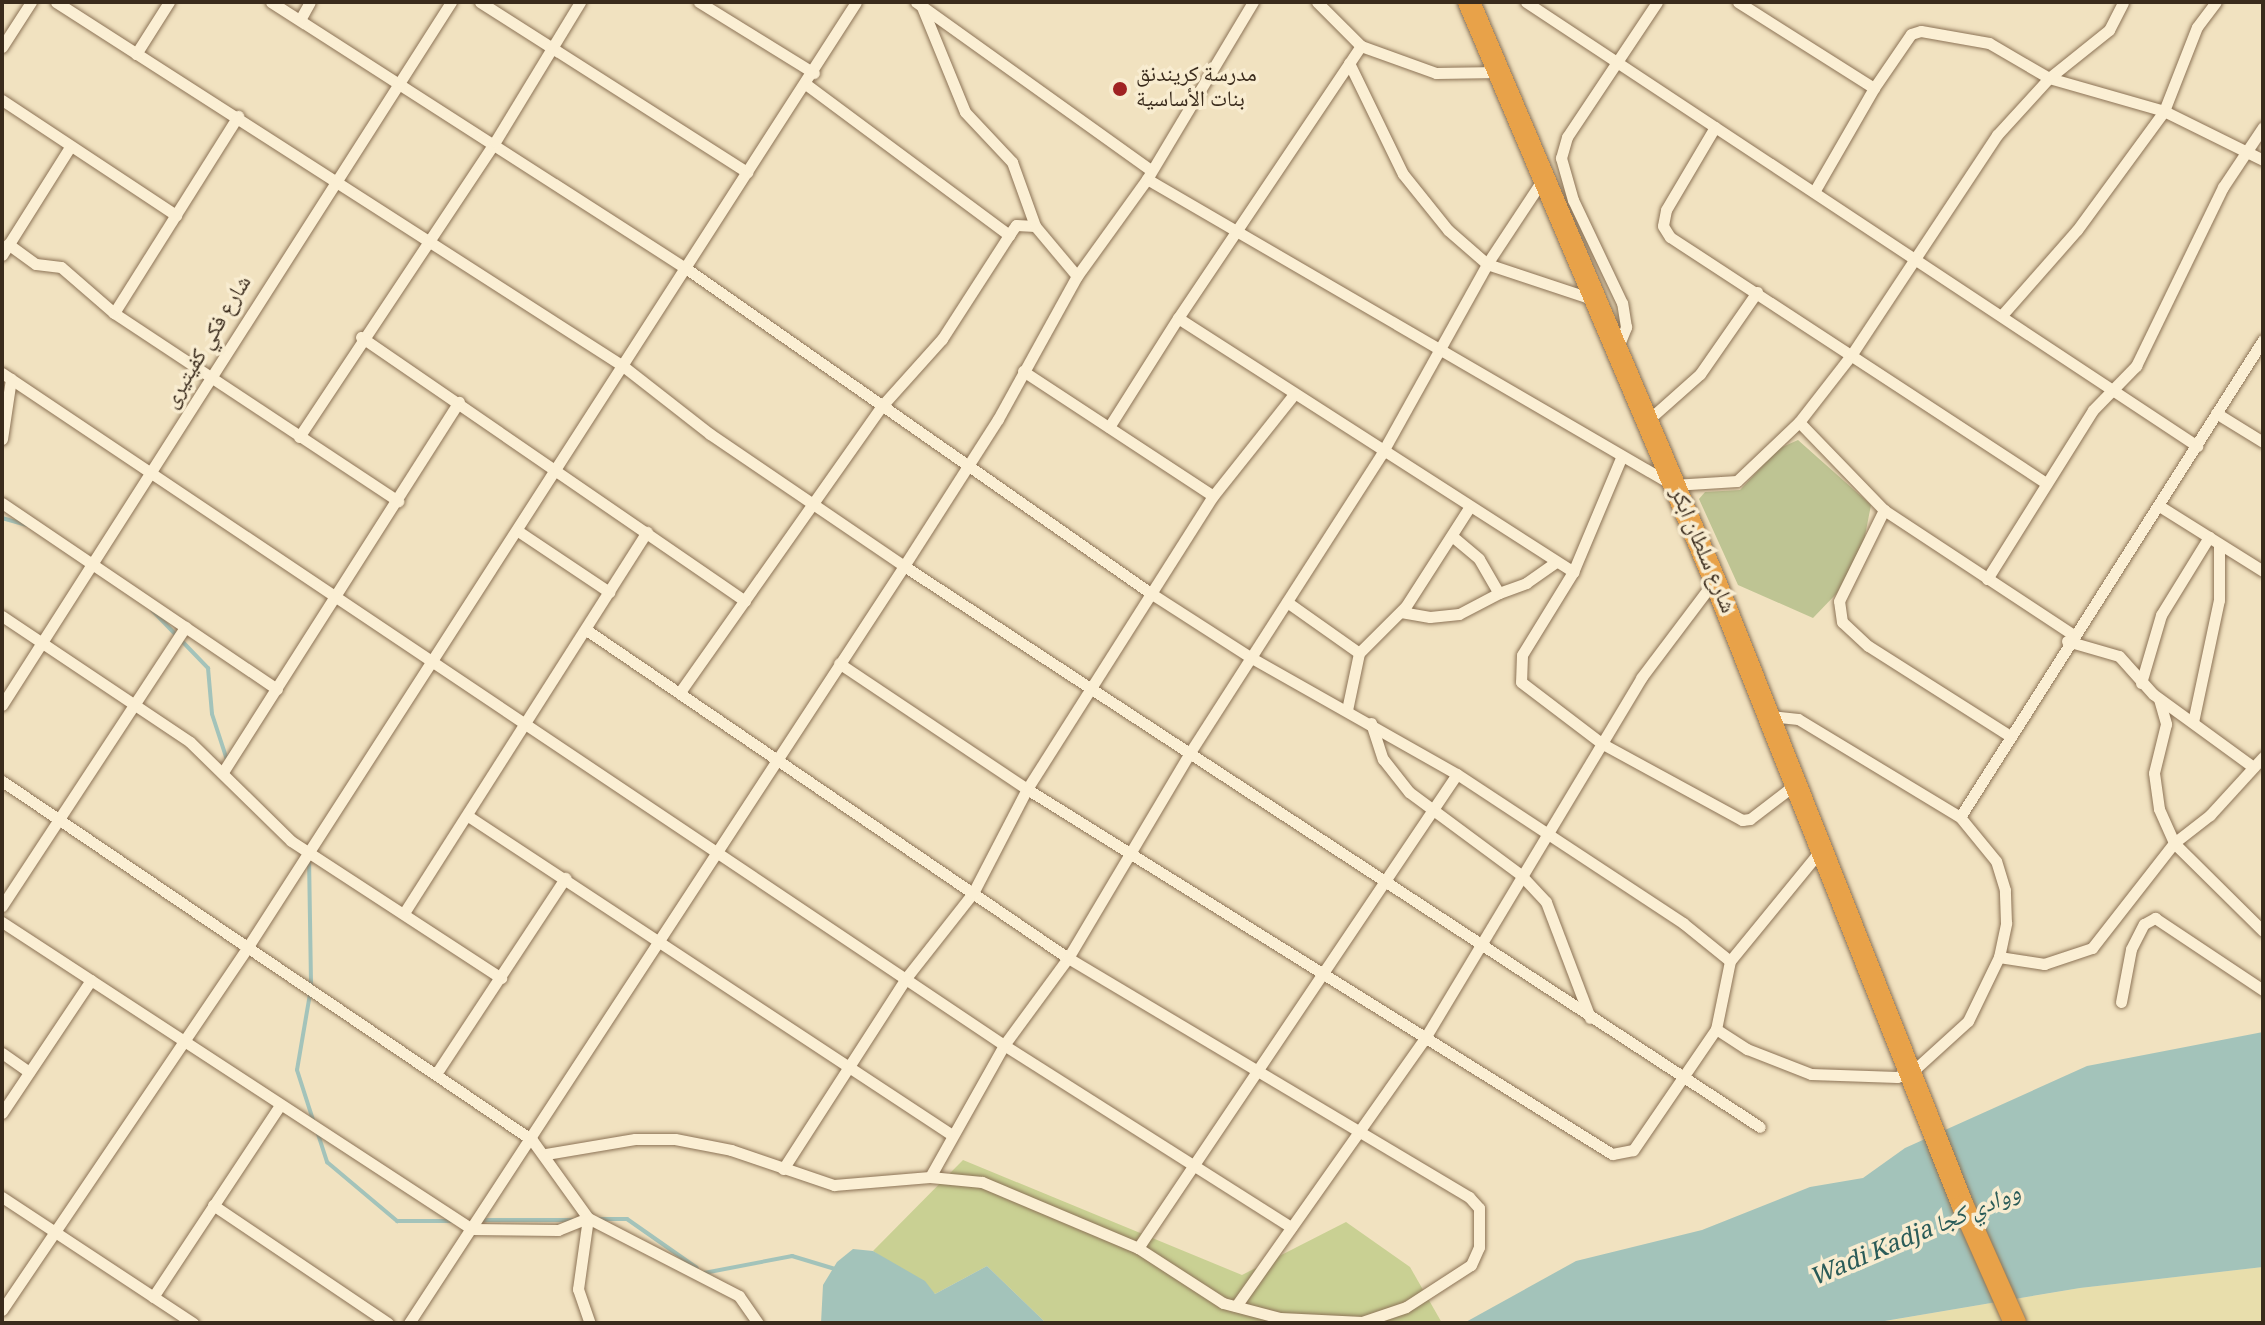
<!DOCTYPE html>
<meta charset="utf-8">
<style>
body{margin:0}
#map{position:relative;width:2265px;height:1325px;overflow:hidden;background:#f1e2c0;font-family:Georgia,"Noto Naskh Arabic",serif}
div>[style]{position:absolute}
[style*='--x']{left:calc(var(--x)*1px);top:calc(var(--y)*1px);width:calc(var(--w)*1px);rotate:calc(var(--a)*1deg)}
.farmland>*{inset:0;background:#e8deac}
.green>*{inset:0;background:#c9d093}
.cemetery>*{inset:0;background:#bec493}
.water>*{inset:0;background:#a3c3ba}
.stream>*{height:4px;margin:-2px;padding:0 2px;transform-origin:2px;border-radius:2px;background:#a3c3ba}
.roads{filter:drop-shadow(0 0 2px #8c7356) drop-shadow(0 0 2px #8c7356)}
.street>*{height:11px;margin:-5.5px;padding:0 5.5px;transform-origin:5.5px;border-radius:5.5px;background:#fbefd4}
.highway>*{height:22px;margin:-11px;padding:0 11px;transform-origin:11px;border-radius:11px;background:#e8a249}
.dots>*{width:22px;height:22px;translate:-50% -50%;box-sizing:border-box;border:4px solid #f8ecd0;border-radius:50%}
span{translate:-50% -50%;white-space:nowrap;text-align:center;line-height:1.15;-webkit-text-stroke:7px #f8ecd0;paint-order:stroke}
.poi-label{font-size:22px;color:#3a2b1c}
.left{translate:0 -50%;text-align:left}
.street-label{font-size:22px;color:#3a2b1c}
.water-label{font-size:24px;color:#2a5b58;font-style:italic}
.frame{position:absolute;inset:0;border:4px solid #3a2b1c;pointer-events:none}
</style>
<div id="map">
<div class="farmland">
<i style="clip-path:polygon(2263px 1267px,2263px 1323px,1874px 1323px,2080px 1288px)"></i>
</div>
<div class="green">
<i style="clip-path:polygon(963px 1160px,1242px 1275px,1346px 1222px,1410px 1267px,1442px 1323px,1046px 1323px,987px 1266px,935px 1294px,873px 1251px)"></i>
</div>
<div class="cemetery">
<i style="clip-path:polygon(1798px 440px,1871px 505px,1863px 546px,1837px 593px,1813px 618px,1738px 585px,1699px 499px,1705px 492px,1740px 490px,1778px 449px)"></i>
</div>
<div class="water">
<i style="clip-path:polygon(2263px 1032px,2263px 1267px,2080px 1288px,1873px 1323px,1464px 1323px,1576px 1261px,1702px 1230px,1810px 1187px,1863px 1178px,1905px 1148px,2087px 1066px)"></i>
<i style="clip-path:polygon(853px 1249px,873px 1251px,925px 1281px,935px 1294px,987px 1266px,1046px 1323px,821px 1323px,823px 1285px,837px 1262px)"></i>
</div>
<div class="stream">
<i style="--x:2;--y:518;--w:25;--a:16"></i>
<i style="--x:152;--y:610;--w:81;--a:46"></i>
<i style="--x:208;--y:668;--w:46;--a:85"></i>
<i style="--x:212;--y:714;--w:48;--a:71.9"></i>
<i style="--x:309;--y:856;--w:132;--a:89.1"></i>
<i style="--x:311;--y:988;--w:83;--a:99.7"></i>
<i style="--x:297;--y:1070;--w:56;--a:72.2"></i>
<i style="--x:317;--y:1131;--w:33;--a:72"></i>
<i style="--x:327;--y:1162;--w:92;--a:40.1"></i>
<i style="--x:397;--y:1221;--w:55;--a:0"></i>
<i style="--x:597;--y:1219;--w:30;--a:0"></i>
<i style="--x:627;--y:1219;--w:85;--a:35"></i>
<i style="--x:477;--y:1220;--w:95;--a:0"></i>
<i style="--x:704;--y:1273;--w:90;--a:-10.9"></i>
<i style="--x:792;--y:1256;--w:45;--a:16.8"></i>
</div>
<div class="roads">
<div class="street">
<i style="--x:56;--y:2;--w:674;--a:32.7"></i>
<i style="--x:623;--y:366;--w:110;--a:38"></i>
<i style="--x:710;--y:434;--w:235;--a:34.2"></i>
<i style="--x:904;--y:566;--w:1023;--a:33.24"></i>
<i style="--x:271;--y:2;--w:491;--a:32.7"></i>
<i style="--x:684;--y:267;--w:567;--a:34.95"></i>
<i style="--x:1149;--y:592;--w:120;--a:32.8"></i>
<i style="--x:1250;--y:657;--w:238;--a:29.5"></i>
<i style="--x:1457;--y:774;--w:271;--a:33.4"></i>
<i style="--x:1683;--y:923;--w:60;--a:39"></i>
<i style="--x:1730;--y:961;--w:69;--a:101.6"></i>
<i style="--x:1716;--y:1029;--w:147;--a:124.4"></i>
<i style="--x:1633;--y:1150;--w:21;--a:169"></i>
<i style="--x:1612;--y:1154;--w:690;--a:-148.04"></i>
<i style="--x:1027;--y:789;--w:226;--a:-146.2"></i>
<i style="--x:480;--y:2;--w:317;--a:32.5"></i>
<i style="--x:699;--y:2;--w:135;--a:31.7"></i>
<i style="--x:916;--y:2;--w:289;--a:35.6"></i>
<i style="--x:1526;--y:2;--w:805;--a:33.49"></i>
<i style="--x:1738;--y:2;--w:161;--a:32.3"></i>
<i style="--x:922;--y:7;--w:113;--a:67.7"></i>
<i style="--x:965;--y:112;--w:69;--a:46.8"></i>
<i style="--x:1012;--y:162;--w:68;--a:70.2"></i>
<i style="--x:301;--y:18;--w:18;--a:-61"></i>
<i style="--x:1361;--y:46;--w:80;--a:19.8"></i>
<i style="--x:1436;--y:73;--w:63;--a:-0.9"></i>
<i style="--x:2;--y:47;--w:54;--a:-57.2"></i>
<i style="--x:136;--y:54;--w:62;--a:-57.6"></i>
<i style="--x:1349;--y:63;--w:123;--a:64.1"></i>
<i style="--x:1403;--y:174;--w:72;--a:51.2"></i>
<i style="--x:1448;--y:230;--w:52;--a:41.1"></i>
<i style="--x:1487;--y:264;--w:111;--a:18.4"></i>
<i style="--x:807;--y:85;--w:252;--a:36.6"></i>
<i style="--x:1009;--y:235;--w:12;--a:-55"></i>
<i style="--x:1016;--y:225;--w:19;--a:3"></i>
<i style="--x:1035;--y:226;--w:65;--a:50"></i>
<i style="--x:2;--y:100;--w:209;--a:33.5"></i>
<i style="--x:1715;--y:127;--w:96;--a:120.6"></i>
<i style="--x:1666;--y:210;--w:16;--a:101"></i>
<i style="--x:1663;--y:226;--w:13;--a:58"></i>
<i style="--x:1670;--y:237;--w:448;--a:33.2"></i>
<i style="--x:1147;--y:179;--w:609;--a:30.19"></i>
<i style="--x:1673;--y:485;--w:64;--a:-3.6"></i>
<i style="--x:1737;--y:481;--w:86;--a:-43.6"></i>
<i style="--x:1814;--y:192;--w:120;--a:-60"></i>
<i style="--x:1874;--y:88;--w:65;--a:-55.6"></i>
<i style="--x:1911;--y:34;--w:10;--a:-17"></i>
<i style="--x:1921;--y:31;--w:69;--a:10"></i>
<i style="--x:1989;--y:43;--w:69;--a:30.3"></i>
<i style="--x:2049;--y:78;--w:120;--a:16"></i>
<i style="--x:2164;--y:111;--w:110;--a:26.3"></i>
<i style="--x:8;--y:244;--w:34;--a:36"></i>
<i style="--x:36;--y:264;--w:25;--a:7"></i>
<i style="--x:61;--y:267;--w:70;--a:41"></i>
<i style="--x:114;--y:313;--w:341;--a:33.5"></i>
<i style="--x:2;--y:255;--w:128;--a:-57.8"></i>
<i style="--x:114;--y:313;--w:233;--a:-57.8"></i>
<i style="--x:2002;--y:315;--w:113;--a:-48.6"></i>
<i style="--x:2077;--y:230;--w:147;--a:-53.8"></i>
<i style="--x:2164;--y:111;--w:90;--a:-68.6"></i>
<i style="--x:2197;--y:27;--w:31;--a:-53"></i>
<i style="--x:1178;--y:318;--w:328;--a:-56.1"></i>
<i style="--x:1361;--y:46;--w:62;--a:-135"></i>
<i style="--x:361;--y:337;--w:466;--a:34.5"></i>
<i style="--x:1618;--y:347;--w:22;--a:-68"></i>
<i style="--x:1626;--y:327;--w:24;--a:-99"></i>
<i style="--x:1622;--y:303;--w:114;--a:-115.4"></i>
<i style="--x:1573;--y:200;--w:44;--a:-105.9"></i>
<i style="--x:1561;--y:158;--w:22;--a:-74"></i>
<i style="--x:1567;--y:137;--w:162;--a:-56.3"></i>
<i style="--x:1023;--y:371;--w:227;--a:33.3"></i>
<i style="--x:2;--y:373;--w:1206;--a:33.85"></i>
<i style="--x:1004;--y:1045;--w:340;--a:32.4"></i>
<i style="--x:2216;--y:413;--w:55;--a:31.7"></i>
<i style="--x:1646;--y:422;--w:72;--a:-41.6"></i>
<i style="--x:1700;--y:374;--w:100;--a:-55.2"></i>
<i style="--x:1109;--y:427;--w:129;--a:-57.7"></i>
<i style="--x:1178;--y:318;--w:470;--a:32.7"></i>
<i style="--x:299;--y:437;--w:354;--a:-56.4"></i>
<i style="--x:495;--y:142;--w:164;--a:-58.7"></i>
<i style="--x:2;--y:439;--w:61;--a:-81.5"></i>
<i style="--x:1621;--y:458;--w:124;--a:112.8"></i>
<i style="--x:1573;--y:572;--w:97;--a:121.6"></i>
<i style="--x:1522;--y:655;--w:27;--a:92"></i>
<i style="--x:1521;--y:682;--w:101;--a:37.3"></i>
<i style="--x:1601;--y:743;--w:161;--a:28.6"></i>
<i style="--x:1742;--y:820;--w:8;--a:-7"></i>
<i style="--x:1750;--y:819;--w:59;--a:-37.5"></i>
<i style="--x:2;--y:503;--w:332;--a:34.1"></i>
<i style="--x:2161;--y:507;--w:120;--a:32.1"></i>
<i style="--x:1884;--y:510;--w:225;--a:33.4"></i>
<i style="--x:518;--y:531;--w:110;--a:33.8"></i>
<i style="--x:1452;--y:536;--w:35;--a:40"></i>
<i style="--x:1479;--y:559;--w:39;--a:60"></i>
<i style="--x:1499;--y:593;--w:29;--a:-20"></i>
<i style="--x:1526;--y:583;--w:37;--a:-35"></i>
<i style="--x:1987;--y:579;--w:199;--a:-57.9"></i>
<i style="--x:2093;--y:410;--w:62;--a:-45.7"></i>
<i style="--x:2136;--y:366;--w:199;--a:-64.1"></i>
<i style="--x:2223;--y:187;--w:72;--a:-56.3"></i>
<i style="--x:1287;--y:602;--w:88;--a:35.3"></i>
<i style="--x:1401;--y:612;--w:29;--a:10"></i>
<i style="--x:1430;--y:617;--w:29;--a:-6"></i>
<i style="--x:1459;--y:614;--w:45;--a:-27.7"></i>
<i style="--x:2;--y:616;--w:226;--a:33.8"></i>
<i style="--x:190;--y:742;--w:141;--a:44.4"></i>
<i style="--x:291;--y:841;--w:251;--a:33.1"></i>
<i style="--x:2067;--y:641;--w:54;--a:16.1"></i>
<i style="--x:2119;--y:656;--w:51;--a:48.2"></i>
<i style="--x:2153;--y:694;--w:124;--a:36.1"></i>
<i style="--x:2141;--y:683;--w:71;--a:-73.6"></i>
<i style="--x:2161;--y:615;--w:92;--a:-58.4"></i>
<i style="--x:680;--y:692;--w:347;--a:-54.8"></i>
<i style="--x:880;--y:408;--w:93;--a:-48.1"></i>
<i style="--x:942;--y:339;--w:124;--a:-57.2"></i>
<i style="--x:2159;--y:699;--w:26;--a:74"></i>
<i style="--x:2166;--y:724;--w:50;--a:103.8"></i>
<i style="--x:2154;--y:773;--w:36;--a:82"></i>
<i style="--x:2159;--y:809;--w:37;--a:66"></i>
<i style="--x:2174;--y:843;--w:125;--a:44.7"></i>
<i style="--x:2;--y:705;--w:834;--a:-57.43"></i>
<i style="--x:1347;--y:710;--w:58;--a:-78.1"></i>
<i style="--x:1359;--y:653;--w:66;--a:-45"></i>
<i style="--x:1406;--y:606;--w:117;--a:-57.3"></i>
<i style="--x:2193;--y:722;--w:125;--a:-78"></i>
<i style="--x:2219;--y:600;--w:56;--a:-90"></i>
<i style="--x:1371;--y:723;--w:38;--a:72"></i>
<i style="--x:1383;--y:759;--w:42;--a:51.8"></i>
<i style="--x:1409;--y:792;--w:138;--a:36.5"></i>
<i style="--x:1520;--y:874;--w:38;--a:47"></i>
<i style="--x:1546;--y:902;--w:124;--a:69.2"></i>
<i style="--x:2010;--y:736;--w:168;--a:-147.6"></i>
<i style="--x:1868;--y:646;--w:35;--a:-137"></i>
<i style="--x:1842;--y:622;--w:21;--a:-98"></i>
<i style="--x:1839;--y:601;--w:102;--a:-63.7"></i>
<i style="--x:1884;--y:510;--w:122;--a:-134"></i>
<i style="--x:1799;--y:422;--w:86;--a:-52.1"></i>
<i style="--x:1852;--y:354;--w:263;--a:-56.5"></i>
<i style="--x:1997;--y:135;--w:77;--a:-47.6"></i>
<i style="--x:2049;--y:78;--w:77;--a:-38.7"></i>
<i style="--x:2109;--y:30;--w:31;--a:-63"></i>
<i style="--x:223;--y:772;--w:439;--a:-57.5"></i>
<i style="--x:2;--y:781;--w:640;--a:34.11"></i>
<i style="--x:532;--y:1140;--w:96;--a:54.3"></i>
<i style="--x:588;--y:1218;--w:72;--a:98"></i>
<i style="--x:578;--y:1289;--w:36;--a:71"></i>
<i style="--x:468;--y:816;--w:580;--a:33.39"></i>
<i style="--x:1960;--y:817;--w:565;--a:-57.58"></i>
<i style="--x:2;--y:906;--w:334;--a:-56.7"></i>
<i style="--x:404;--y:913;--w:452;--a:-57.5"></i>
<i style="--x:2;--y:922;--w:561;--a:33.15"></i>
<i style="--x:472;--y:1229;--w:86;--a:0.7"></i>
<i style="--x:558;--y:1230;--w:32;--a:-22"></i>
<i style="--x:588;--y:1218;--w:170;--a:27.3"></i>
<i style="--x:739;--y:1296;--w:33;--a:55"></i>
<i style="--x:1999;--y:957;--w:46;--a:8.8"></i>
<i style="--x:2044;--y:964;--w:51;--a:-18.4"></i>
<i style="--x:2092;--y:948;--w:133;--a:-52"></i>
<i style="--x:2174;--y:843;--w:46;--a:-37.9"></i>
<i style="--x:2210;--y:815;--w:79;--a:-47.6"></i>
<i style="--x:1730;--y:961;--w:144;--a:-50.7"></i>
<i style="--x:2121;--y:1002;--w:54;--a:-79.3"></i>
<i style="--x:2131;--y:949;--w:28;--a:-63"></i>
<i style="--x:2144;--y:924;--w:13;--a:-29"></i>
<i style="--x:2155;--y:918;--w:130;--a:33.7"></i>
<i style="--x:1716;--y:1029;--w:37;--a:33"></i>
<i style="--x:1747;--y:1049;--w:69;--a:21.3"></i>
<i style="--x:1811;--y:1074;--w:86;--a:2"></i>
<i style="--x:1897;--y:1077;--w:17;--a:-21"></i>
<i style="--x:1913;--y:1071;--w:74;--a:-42.3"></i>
<i style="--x:1968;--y:1021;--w:71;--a:-64.2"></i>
<i style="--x:1999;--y:957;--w:35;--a:-78"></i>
<i style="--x:2006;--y:923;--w:33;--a:-92"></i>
<i style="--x:2005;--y:890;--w:30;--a:-107"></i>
<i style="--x:1996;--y:861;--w:57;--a:-129.3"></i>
<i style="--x:1960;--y:817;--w:189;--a:-148.8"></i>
<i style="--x:1798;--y:719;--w:28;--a:-174"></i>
<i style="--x:2;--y:1053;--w:33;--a:35"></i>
<i style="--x:436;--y:1074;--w:235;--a:-56.6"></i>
<i style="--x:2;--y:1113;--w:160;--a:-56.2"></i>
<i style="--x:546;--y:1154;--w:90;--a:-9.6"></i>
<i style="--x:635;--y:1139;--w:40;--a:0"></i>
<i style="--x:675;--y:1139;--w:57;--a:11.1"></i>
<i style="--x:731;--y:1150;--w:109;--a:18.8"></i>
<i style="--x:834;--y:1185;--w:96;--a:-4.8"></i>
<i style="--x:930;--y:1177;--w:52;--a:5.5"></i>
<i style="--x:982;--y:1182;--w:169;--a:22.9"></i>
<i style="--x:1138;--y:1248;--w:101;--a:32.9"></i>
<i style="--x:1223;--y:1303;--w:59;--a:14.7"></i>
<i style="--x:1280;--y:1318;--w:82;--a:2.8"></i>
<i style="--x:1362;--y:1322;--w:46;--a:-18.8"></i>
<i style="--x:1406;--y:1307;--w:77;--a:-32.9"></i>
<i style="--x:1471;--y:1265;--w:20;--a:-66"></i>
<i style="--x:1479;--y:1247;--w:39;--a:-90"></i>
<i style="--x:1479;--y:1208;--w:15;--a:-132"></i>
<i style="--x:1469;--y:1197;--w:467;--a:-149.2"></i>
<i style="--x:1068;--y:958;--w:584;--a:-145.74"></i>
<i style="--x:783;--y:1169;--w:227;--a:-57.2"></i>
<i style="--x:906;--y:978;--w:108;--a:-51.8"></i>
<i style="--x:973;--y:893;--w:117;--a:-62.6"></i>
<i style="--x:1027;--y:789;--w:347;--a:-57.6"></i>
<i style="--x:1213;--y:496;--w:130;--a:-51.5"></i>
<i style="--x:930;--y:1177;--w:151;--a:-60.7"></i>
<i style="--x:1004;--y:1045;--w:108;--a:-53.7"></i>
<i style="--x:1068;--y:958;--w:237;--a:-59.3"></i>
<i style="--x:1189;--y:754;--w:358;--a:-57.3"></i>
<i style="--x:1382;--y:453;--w:216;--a:-60.9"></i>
<i style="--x:1487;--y:264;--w:102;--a:-56.6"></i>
<i style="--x:2;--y:1197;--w:229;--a:33.4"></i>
<i style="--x:213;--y:1205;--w:211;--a:34"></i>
<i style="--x:1138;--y:1248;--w:571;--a:-56.06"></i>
<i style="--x:153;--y:1297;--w:230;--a:-56.5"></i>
<i style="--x:1236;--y:1306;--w:328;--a:-54.8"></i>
<i style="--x:1425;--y:1038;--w:420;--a:-59"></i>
<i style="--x:1641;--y:678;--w:121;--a:-53"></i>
<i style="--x:2;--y:1310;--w:441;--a:-55.9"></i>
<i style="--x:249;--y:945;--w:1121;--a:-57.23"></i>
<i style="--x:409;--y:1323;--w:904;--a:-56.82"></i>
<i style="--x:904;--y:566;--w:174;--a:-57.4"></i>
<i style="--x:998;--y:419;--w:163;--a:-61.1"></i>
<i style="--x:1077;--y:276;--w:120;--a:-54.2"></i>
<i style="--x:1147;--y:179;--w:206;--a:-59.1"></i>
</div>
<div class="highway">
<i style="--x:1469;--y:2;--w:629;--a:66.98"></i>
<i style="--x:1715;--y:581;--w:672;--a:68.36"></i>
<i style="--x:1963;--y:1206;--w:128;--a:66"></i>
</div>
</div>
<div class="dots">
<i style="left:1120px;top:89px;background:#a02222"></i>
</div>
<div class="poi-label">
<span class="left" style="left:1136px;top:89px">مدرسة كريندنق<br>بنات الأساسية</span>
</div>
<div class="street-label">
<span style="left:209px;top:343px;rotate:-59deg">شارع فكي كفيتيرى</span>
<span style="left:1701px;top:551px;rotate:67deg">شارع سلطان ابكر</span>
</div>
<div class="water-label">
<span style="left:1916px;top:1237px;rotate:-23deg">Wadi Kadja ووادي كجا</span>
</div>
<div class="frame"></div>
</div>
